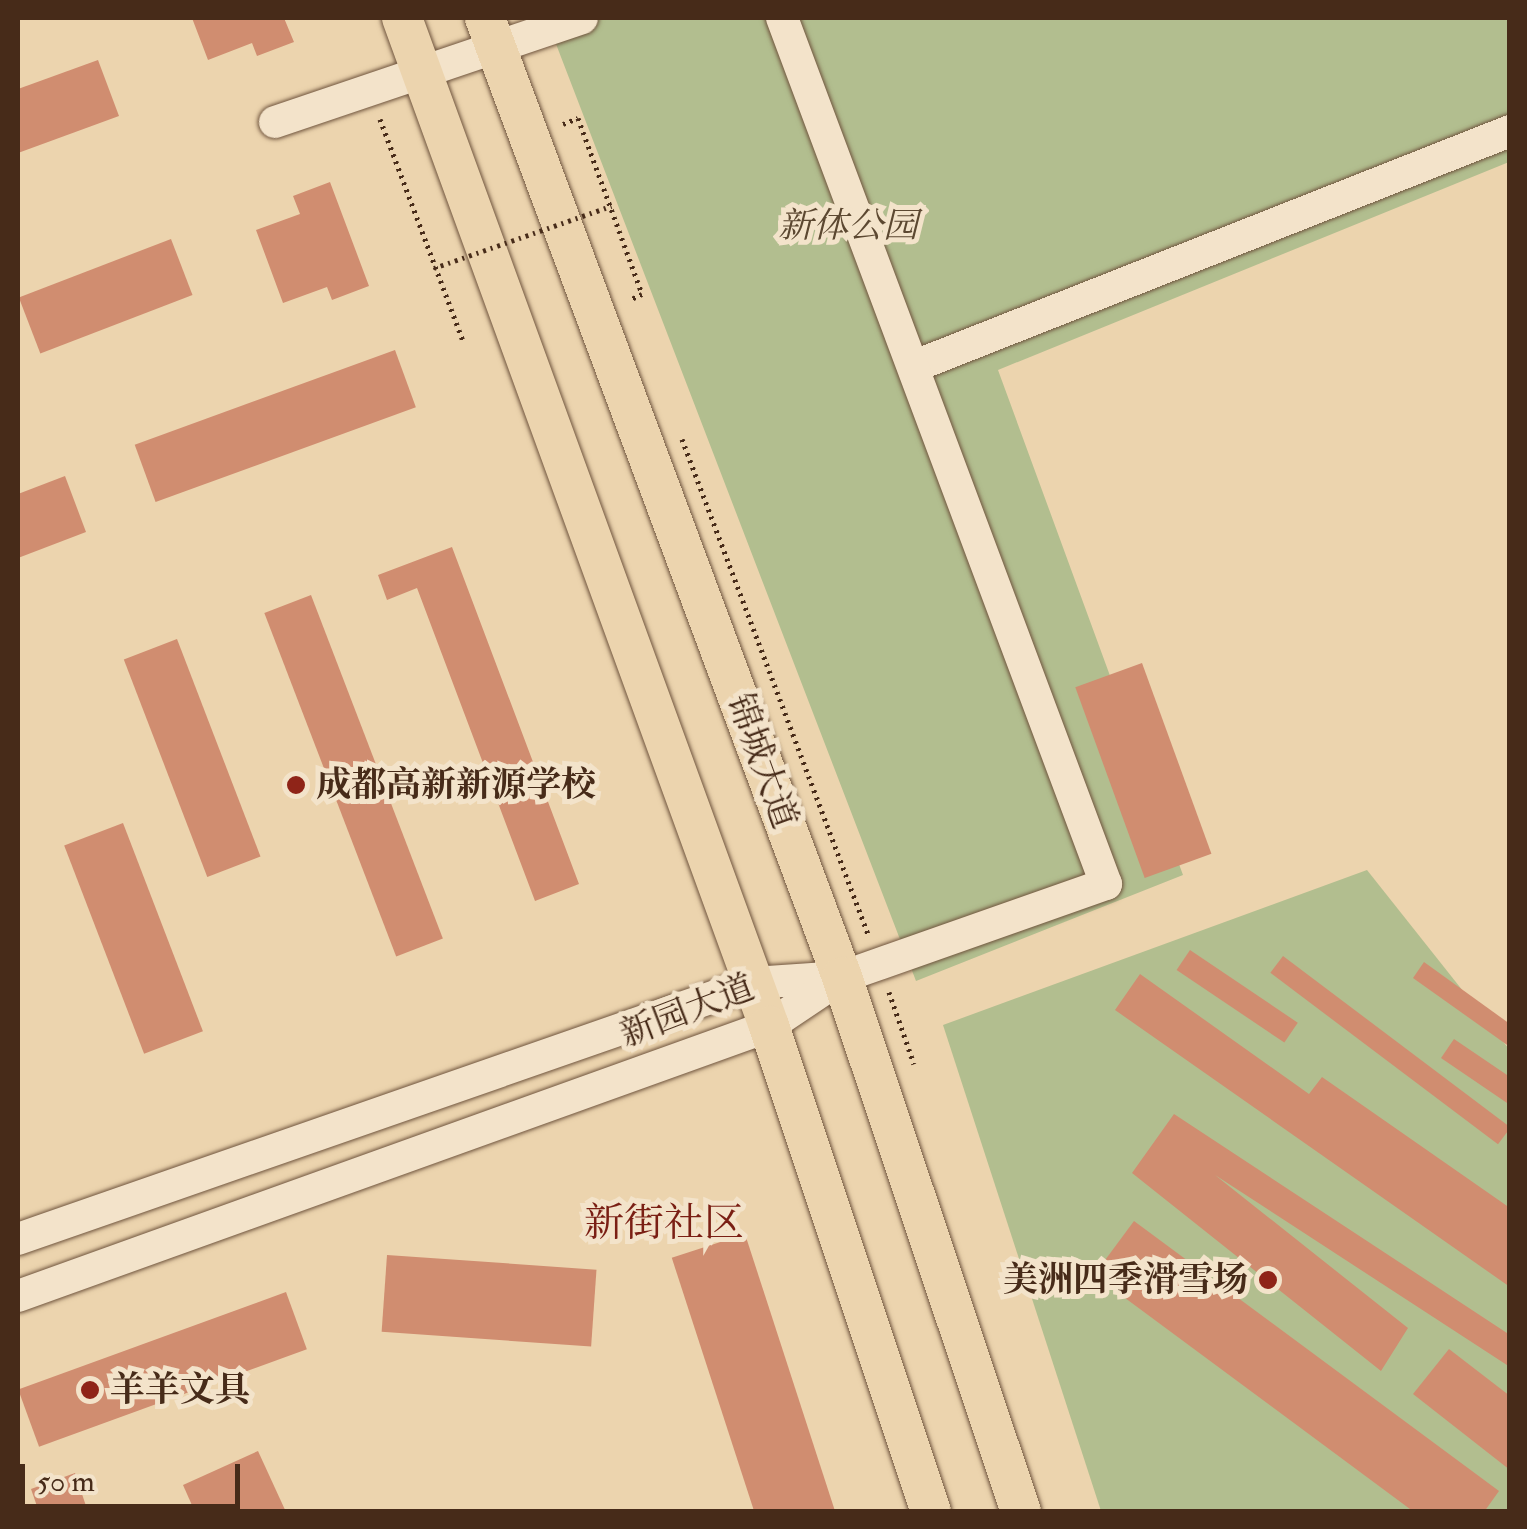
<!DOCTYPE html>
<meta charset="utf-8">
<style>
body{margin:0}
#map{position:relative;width:1527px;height:1529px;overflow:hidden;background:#ecd4ae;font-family:"IM FELL Double Pica","Noto Serif SC",serif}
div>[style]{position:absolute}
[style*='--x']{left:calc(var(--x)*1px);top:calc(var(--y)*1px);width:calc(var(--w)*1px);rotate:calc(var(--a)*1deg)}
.green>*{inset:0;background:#b2be8f}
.building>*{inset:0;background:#d08d70;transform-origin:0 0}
.path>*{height:5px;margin-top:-2.5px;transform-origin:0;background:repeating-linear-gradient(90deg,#472b19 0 2.5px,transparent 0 7.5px)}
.roads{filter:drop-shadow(0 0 2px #70553e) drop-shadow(0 0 2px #70553e)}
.minor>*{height:32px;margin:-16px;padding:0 16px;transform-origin:16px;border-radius:16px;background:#f3e3ca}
.major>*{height:40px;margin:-20px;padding:0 20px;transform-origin:20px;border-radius:20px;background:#ecd4ae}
.path-bridge>*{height:5px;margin-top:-2.5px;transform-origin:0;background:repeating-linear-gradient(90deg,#472b19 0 2.5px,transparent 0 7.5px)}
.dots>*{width:28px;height:28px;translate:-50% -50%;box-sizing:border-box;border:5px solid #f3e3ca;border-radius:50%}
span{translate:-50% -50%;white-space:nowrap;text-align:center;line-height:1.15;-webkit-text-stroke:10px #f3e3ca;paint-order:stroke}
.park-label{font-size:35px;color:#5c4831;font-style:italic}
.street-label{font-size:35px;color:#472b19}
.poi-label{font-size:35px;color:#472b19;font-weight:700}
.left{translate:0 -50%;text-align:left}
.right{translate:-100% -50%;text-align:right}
.quarter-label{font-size:40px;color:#7a1f14}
.frame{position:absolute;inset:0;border:20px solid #472b19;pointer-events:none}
.scale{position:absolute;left:20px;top:1464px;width:220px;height:45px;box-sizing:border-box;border:5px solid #472b19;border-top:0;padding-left:12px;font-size:30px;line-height:35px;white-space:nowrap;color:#472b19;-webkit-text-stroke:8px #f3e3ca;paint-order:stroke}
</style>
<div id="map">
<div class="green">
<i style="clip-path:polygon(546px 18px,1509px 18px,1509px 162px,998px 370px,1183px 875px,916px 981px)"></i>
<i style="clip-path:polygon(1367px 870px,1509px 1049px,1509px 1511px,1101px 1511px,943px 1025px)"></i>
</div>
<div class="building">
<i style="clip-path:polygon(192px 18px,284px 18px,294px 42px,257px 56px,252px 43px,208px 60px)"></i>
<i style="clip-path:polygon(98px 60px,119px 116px,18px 153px,18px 89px)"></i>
<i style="clip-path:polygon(330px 182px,369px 286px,332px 300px,327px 287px,283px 303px,256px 230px,300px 214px,293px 196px)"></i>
<i style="left:171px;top:239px;width:60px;height:163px;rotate:69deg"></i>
<i style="left:395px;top:350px;width:61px;height:277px;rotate:70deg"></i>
<i style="clip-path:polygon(65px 476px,86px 532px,18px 558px,18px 494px)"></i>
<i style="clip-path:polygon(452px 547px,579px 884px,535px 901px,417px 588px,387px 600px,378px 575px)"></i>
<i style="left:311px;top:595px;width:368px;height:50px;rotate:69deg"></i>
<i style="left:177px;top:639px;width:233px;height:57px;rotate:69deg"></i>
<i style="left:1142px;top:663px;width:203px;height:71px;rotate:70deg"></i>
<i style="left:123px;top:823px;width:223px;height:63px;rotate:69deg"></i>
<i style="left:1190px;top:950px;width:130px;height:24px;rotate:34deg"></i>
<i style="left:1283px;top:956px;width:285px;height:21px;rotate:37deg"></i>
<i style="clip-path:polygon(1424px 962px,1510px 1024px,1510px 1047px,1413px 978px)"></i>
<i style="clip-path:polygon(1140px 974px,1309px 1094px,1322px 1077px,1510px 1208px,1510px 1287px,1115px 1010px)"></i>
<i style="clip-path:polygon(1454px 1039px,1510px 1077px,1510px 1105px,1441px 1058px)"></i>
<i style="clip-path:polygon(1174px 1114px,1510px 1335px,1510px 1367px,1215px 1175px,1408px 1328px,1381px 1371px,1132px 1173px)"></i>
<i style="clip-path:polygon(1134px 1221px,1499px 1491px,1484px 1512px,1414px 1512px,1094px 1275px)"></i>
<i style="left:745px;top:1234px;width:292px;height:77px;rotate:72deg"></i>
<i style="left:387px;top:1255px;width:210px;height:77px;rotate:4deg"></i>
<i style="left:286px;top:1292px;width:61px;height:285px;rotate:70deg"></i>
<i style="clip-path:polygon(1449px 1349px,1510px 1396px,1510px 1470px,1413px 1394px)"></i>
<i style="clip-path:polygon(258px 1451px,286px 1512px,195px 1512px,183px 1485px)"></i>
<i style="clip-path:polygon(75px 1473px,88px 1512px,39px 1512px,31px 1489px)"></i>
</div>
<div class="path">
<i style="--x:380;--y:119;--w:237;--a:69.5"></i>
<i style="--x:563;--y:124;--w:16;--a:-22"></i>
<i style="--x:578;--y:118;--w:187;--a:70"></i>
<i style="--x:642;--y:294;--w:14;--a:155"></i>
<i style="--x:682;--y:439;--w:529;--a:69.41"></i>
<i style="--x:889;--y:992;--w:76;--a:70.9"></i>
</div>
<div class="roads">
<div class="minor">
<i style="--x:275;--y:122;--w:324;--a:-18.7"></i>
<i style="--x:915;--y:366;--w:640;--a:-21.55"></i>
<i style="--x:18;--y:1239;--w:778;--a:-19.2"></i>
<i style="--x:753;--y:983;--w:89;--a:-3.9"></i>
<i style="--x:18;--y:1296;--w:798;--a:-19.77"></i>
<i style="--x:769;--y:1026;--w:88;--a:-33.9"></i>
<i style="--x:842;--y:977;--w:280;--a:-19.4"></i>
<i style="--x:1106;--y:884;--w:925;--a:-110.51"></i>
</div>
<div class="major">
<i style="--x:402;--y:18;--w:1073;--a:69.99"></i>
<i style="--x:769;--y:1026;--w:512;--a:71.57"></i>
<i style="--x:485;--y:18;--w:1023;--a:69.58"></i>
<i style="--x:842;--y:977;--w:564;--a:71.5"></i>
</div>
</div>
<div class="path-bridge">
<i style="--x:434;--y:268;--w:188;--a:-19.3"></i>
</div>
<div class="dots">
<i style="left:296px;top:785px;background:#8f2418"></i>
<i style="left:1268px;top:1280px;background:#8f2418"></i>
<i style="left:90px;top:1390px;background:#8f2418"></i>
</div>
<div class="park-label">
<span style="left:848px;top:226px">新体公园</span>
</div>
<div class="street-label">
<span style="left:762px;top:761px;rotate:70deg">锦城大道</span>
<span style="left:687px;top:1011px;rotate:-21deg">新园大道</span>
</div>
<div class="poi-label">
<span class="left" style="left:316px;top:785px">成都高新新源学校</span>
<span class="right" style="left:1248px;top:1280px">美洲四季滑雪场</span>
<span class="left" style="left:110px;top:1390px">羊羊文具</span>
</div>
<div class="quarter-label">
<span style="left:664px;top:1224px">新街社区</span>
</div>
<div class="frame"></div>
<div class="scale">50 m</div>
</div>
